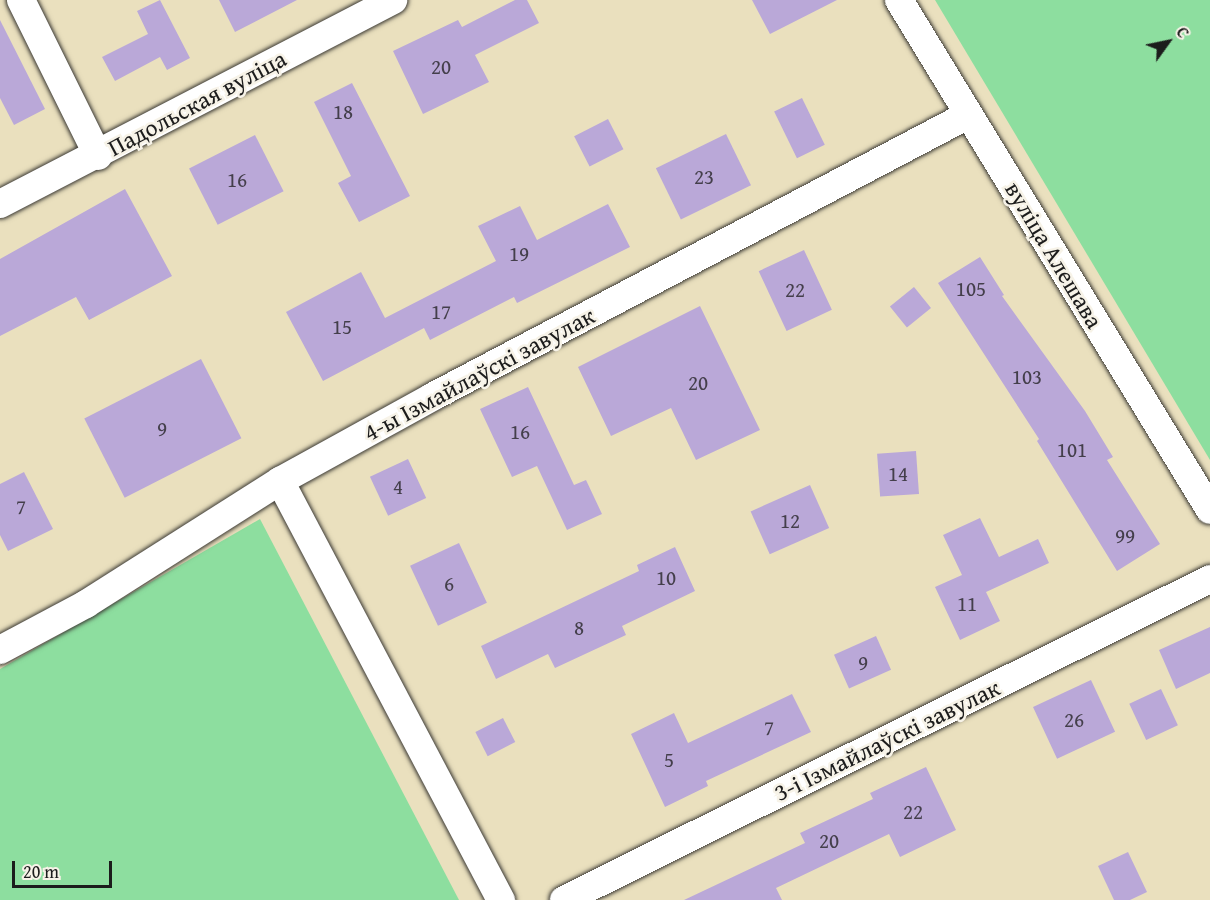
<!DOCTYPE html>
<meta charset="utf-8">
<style>
body{margin:0}
#map{position:relative;width:1210px;height:900px;overflow:hidden;background:#eae0be;font-family:"Gentium Book Plus",serif}
div>[style]{position:absolute}
[style*='--x']{left:calc(var(--x)*1px);top:calc(var(--y)*1px);width:calc(var(--w)*1px);rotate:calc(var(--a)*1deg)}
.green>*{inset:0;background:#8dde9f}
.building>*{inset:0;background:#baa8d8;transform-origin:0 0}
.roads{filter:drop-shadow(0 0 2px #3b3934) drop-shadow(0 0 2px #3b3934)}
.minor>*{height:28px;margin:-14px;padding:0 14px;transform-origin:14px;border-radius:14px;background:#fff}
span{translate:-50% -50%;white-space:nowrap;text-align:center;line-height:1.15;-webkit-text-stroke:5px #f7f3e8;paint-order:stroke}
.number-label{font-size:21px;color:#443f4b}
.number-label span{-webkit-text-stroke-width:0}
.street-label{font-size:24px;color:#1c1c1c}
.north{position:absolute;left:1138px;top:12px;width:60px;height:60px;-webkit-text-stroke:4px #f7f3e8;paint-order:stroke;rotate:57deg;font-size:16px;font-weight:700;line-height:24px;text-align:center;color:#1c1c1c}
.north::after{content:'';display:block;margin:auto;width:21px;height:27px;background:#1c1c1c;clip-path:polygon(50% 0,100% 100%,50% 72%,0 100%)}
.scale{position:absolute;left:12px;top:861px;width:100px;height:27px;box-sizing:border-box;border:3px solid #1c1c1c;border-top:0;padding-left:8px;font-size:18px;line-height:21px;white-space:nowrap;color:#1c1c1c;-webkit-text-stroke:4px #f7f3e8;paint-order:stroke}
</style>
<div id="map">
<div class="green">
<i style="clip-path:polygon(935px 0,1210px 0,1210px 460px)"></i>
<i style="clip-path:polygon(260px 519px,459px 900px,0 900px,0 669px)"></i>
</div>
<div class="building">
<i style="clip-path:polygon(160px 0,190px 58px,167px 70px,160px 57px,115px 81px,102px 57px,148px 34px,137px 11px)"></i>
<i style="clip-path:polygon(219px 0,297px 0,235px 32px)"></i>
<i style="clip-path:polygon(515px 0,527px 0,539px 23px,475px 55px,489px 82px,423px 114px,393px 51px,458px 20px,462px 27px)"></i>
<i style="clip-path:polygon(752px 0,837px 0,770px 34px)"></i>
<i style="clip-path:polygon(0 20px,45px 109px,14px 125px,0 98px)"></i>
<i style="clip-path:polygon(352px 83px,410px 196px,359px 222px,338px 183px,351px 176px,314px 102px)"></i>
<i style="left:802px;top:98px;width:52px;height:31px;rotate:64deg"></i>
<i style="left:608px;top:119px;width:34px;height:38px;rotate:63deg"></i>
<i style="left:726px;top:134px;width:57px;height:78px;rotate:64deg"></i>
<i style="left:255px;top:135px;width:63px;height:74px;rotate:63deg"></i>
<i style="clip-path:polygon(125px 189px,172px 276px,89px 320px,76px 297px,0 336px,0 259px)"></i>
<i style="clip-path:polygon(608px 204px,630px 247px,517px 303px,514px 297px,430px 340px,424px 328px,323px 381px,286px 312px,361px 272px,385px 318px,496px 261px,478px 226px,520px 206px,537px 240px)"></i>
<i style="left:804px;top:250px;width:66px;height:50px;rotate:65deg"></i>
<i style="clip-path:polygon(980px 257px,1004px 295px,1002px 296px,1085px 411px,1113px 457px,1107px 460px,1160px 544px,1117px 571px,1037px 441px,1039px 439px,938px 283px)"></i>
<i style="left:914px;top:287px;width:27px;height:31px;rotate:51deg"></i>
<i style="clip-path:polygon(700px 306px,760px 430px,696px 460px,671px 408px,611px 436px,578px 367px)"></i>
<i style="left:201px;top:359px;width:89px;height:131px;rotate:63deg"></i>
<i style="clip-path:polygon(528px 387px,574px 485px,586px 480px,602px 514px,567px 530px,537px 466px,512px 477px,480px 409px)"></i>
<i style="left:916px;top:451px;width:43px;height:39px;rotate:86deg"></i>
<i style="left:408px;top:459px;width:43px;height:42px;rotate:65deg"></i>
<i style="clip-path:polygon(24px 472px,53px 529px,8px 551px,0 535px,0 484px)"></i>
<i style="left:810px;top:485px;width:47px;height:65px;rotate:66deg"></i>
<i style="clip-path:polygon(980px 518px,999px 557px,1038px 539px,1049px 563px,986px 592px,1000px 621px,960px 640px,935px 587px,962px 575px,943px 535px)"></i>
<i style="left:459px;top:543px;width:66px;height:54px;rotate:65deg"></i>
<i style="clip-path:polygon(675px 547px,695px 591px,622px 626px,626px 635px,555px 668px,548px 654px,496px 679px,481px 646px,639px 571px,637px 565px)"></i>
<i style="clip-path:polygon(1210px 627px,1210px 673px,1176px 689px,1159px 650px)"></i>
<i style="left:876px;top:636px;width:37px;height:46px;rotate:66deg"></i>
<i style="left:1091px;top:680px;width:57px;height:64px;rotate:65deg"></i>
<i style="left:1161px;top:689px;width:40px;height:35px;rotate:65deg"></i>
<i style="clip-path:polygon(792px 694px,811px 732px,706px 781px,708px 786px,665px 807px,631px 734px,674px 713px,688px 743px)"></i>
<i style="left:503px;top:718px;width:27px;height:31px;rotate:63deg"></i>
<i style="clip-path:polygon(926px 767px,956px 830px,900px 857px,889px 834px,776px 888px,782px 900px,684px 900px,805px 843px,800px 833px,873px 799px,870px 793px)"></i>
<i style="clip-path:polygon(1128px 852px,1147px 892px,1130px 900px,1114px 900px,1098px 866px)"></i>
</div>
<div class="roads">
<div class="minor">
<i style="--x:21;--y:0;--w:174;--a:63.7"></i>
<i style="--x:899;--y:0;--w:597;--a:58.62"></i>
<i style="--x:0;--y:204;--w:443;--a:-27.4"></i>
<i style="--x:280;--y:481;--w:474;--a:62.2"></i>
<i style="--x:0;--y:650;--w:98;--a:-28.1"></i>
<i style="--x:86;--y:604;--w:230;--a:-32.4"></i>
<i style="--x:280;--y:481;--w:174;--a:-28.9"></i>
<i style="--x:432;--y:397;--w:606;--a:-27.75"></i>
<i style="--x:564;--y:900;--w:721;--a:-26.42"></i>
</div>
</div>
<div class="number-label">
<span style="left:441px;top:67px">20</span>
<span style="left:343px;top:112px">18</span>
<span style="left:704px;top:177px">23</span>
<span style="left:237px;top:180px">16</span>
<span style="left:519px;top:254px">19</span>
<span style="left:971px;top:289px">105</span>
<span style="left:795px;top:290px">22</span>
<span style="left:441px;top:312px">17</span>
<span style="left:342px;top:327px">15</span>
<span style="left:1027px;top:377px">103</span>
<span style="left:698px;top:383px">20</span>
<span style="left:162px;top:429px">9</span>
<span style="left:520px;top:432px">16</span>
<span style="left:1072px;top:450px">101</span>
<span style="left:898px;top:474px">14</span>
<span style="left:398px;top:487px">4</span>
<span style="left:21px;top:507px">7</span>
<span style="left:790px;top:521px">12</span>
<span style="left:1125px;top:536px">99</span>
<span style="left:666px;top:578px">10</span>
<span style="left:449px;top:584px">6</span>
<span style="left:967px;top:604px">11</span>
<span style="left:579px;top:628px">8</span>
<span style="left:863px;top:663px">9</span>
<span style="left:1074px;top:720px">26</span>
<span style="left:769px;top:728px">7</span>
<span style="left:669px;top:760px">5</span>
<span style="left:913px;top:812px">22</span>
<span style="left:829px;top:841px">20</span>
</div>
<div class="street-label">
<span style="left:197px;top:103px;rotate:-28deg">Падольская вуліца</span>
<span style="left:1054px;top:255px;rotate:59deg">вуліца Алешава</span>
<span style="left:479px;top:374px;rotate:-28deg">4-ы Ізмайлаўскі завулак</span>
<span style="left:887px;top:740px;rotate:-26deg">3-і Ізмайлаўскі завулак</span>
</div>
<div class="north">С</div>
<div class="scale">20 m</div>
</div>
